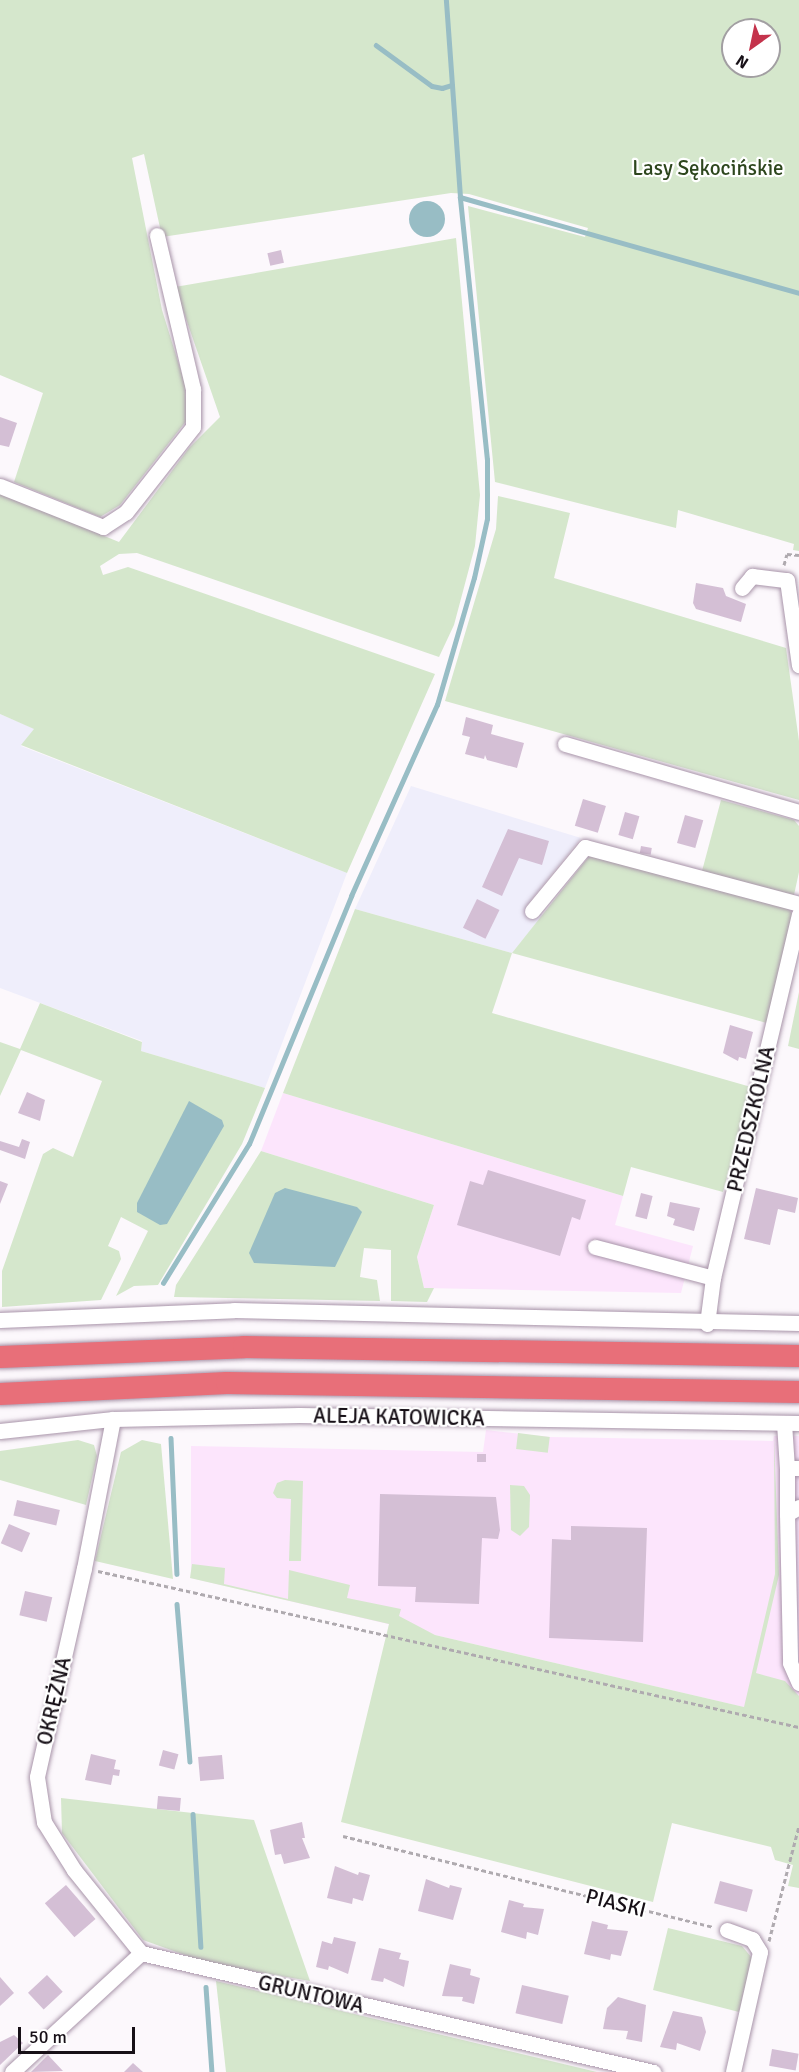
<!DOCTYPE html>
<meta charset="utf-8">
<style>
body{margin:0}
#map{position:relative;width:799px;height:2072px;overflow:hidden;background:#fcf8fc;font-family:Signika,sans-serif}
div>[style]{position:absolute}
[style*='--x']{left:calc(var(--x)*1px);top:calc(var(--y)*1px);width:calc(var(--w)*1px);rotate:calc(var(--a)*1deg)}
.built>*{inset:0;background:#fce5fc}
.industrial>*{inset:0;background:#efeefb}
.green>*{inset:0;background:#d5e7cc;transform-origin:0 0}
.water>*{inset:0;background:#98bdc5}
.round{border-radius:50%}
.stream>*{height:4.5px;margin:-2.25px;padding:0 2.25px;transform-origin:2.25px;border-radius:2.25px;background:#98bdc5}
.building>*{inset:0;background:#d4bfd5;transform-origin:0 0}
.path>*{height:3px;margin-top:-1.5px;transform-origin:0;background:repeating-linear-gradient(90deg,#afaaaf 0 4.5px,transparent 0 7.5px)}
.roads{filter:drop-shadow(0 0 2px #a894a9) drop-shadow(0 0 2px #a894a9)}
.minor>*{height:15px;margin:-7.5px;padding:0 7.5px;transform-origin:7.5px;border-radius:7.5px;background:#fff}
.highway>*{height:22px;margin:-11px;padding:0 11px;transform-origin:11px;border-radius:11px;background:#e86f79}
span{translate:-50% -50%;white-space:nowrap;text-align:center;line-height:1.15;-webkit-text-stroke:4.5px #fff;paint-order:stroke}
.park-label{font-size:21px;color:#2d461d}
.street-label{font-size:21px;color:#171017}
.north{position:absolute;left:721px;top:18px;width:60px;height:60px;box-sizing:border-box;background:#fff;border:2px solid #a29fa2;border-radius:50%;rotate:213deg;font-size:16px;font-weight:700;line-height:24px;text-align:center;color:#171017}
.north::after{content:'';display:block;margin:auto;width:21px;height:27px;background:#c4334c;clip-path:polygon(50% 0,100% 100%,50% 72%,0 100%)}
.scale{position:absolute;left:18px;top:2027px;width:117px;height:27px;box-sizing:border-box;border:3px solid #171017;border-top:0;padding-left:8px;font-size:18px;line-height:21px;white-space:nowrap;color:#171017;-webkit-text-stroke:4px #fff;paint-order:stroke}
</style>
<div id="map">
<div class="built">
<i style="clip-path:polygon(283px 1093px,623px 1196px,615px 1225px,693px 1246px,681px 1293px,424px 1288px,417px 1257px,434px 1205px,261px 1151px)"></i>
<i style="clip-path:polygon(486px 1430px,550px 1437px,773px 1441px,774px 1436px,799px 1436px,799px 1720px,191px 1578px,191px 1446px,483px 1452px)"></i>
</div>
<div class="industrial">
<i style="clip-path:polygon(0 714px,35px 729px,21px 746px,347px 873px,265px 1088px,141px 1051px,142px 1041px,0 988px)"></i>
<i style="clip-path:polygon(411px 786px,581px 838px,526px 906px,543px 915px,512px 953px,355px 909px)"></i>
</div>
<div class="green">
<i style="clip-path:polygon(evenodd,0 0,799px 0,799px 551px,793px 550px,794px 544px,678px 510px,676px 528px,495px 482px,468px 206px,585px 237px,588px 228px,469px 194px,451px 193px,162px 237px,144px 154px,132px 158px,162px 310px,185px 384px,187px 420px,120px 505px,100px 517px,14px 482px,43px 393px,0 375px,0 0,733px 30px,769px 30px,769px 66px,733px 66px,733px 30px)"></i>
<i style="clip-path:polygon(456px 238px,480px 495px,475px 546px,454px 625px,439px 657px,137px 553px,119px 554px,100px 566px,103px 575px,128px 567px,435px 674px,347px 873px,21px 745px,34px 729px,0 714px,0 493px,119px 542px,189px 448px,220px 417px,175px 287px)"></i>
<i style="clip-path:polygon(498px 496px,570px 513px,554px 578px,786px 648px,799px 741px,799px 800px,445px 701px,496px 529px)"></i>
<i style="clip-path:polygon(721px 800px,794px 820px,799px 826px,799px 872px,794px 895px,702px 871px)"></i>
<i style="clip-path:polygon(590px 855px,788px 907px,793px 916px,767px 1023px,512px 953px,492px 1013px,751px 1087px,723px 1192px,631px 1167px,623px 1196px,283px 1093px,355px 909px,512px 953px)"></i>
<i style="clip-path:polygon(799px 992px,799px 1049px,788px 1046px)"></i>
<i style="clip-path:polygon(40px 1003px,142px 1042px,141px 1051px,265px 1088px,242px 1144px,158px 1285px,134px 1286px,116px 1296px,148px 1231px,121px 1217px,108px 1246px,119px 1251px,121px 1259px,101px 1300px,2px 1307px,2px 1271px,43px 1154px,53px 1148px,73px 1157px,102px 1081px,21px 1050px,0 1096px,0 1042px,20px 1049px)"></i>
<i style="clip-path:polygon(261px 1151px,434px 1205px,417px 1257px,424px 1288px,434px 1288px,427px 1302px,391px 1301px,391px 1250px,364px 1248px,360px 1277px,377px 1280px,380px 1301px,174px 1297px,176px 1285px)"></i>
<i style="left:518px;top:1433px;width:32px;height:16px;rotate:7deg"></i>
<i style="clip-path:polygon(774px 1436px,779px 1575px,756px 1673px,785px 1681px,799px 1696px,799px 1888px,788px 1886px,793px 1865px,775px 1860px,771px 1847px,672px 1823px,653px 1902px,341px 1822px,389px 1624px,190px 1578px,192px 1564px,225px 1568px,224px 1584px,288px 1599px,289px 1570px,350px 1585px,347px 1598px,401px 1609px,399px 1616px,435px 1635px,744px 1707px,775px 1574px)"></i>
<i style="clip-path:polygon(78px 1440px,94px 1445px,97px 1456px,86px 1505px,0 1480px,0 1451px)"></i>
<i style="clip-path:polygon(142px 1440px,161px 1444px,173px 1579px,95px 1561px,121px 1452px)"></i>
<i style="clip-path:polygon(285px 1480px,303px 1481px,301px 1561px,289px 1561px,291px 1499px,277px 1498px,273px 1493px,277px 1483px)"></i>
<i style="clip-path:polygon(510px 1485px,524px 1486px,530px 1495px,529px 1527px,520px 1536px,511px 1530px)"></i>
<i style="clip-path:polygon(61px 1798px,254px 1820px,310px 1981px,210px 1964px,143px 1940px,62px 1833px)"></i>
<i style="clip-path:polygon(668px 1928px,742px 1946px,752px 1958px,739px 2012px,653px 1990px)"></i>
<i style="clip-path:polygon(216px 1981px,597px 2072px,226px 2072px)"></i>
</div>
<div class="water">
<i class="round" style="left:409px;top:201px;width:36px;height:36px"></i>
<i style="clip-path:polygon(189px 1101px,222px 1120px,224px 1126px,167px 1224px,160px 1225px,137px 1212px,137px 1203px)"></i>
<i style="clip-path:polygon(285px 1188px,357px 1207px,362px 1212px,335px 1267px,254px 1263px,249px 1253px,275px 1193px)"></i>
</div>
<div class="stream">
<i style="--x:376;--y:45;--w:69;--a:36.2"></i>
<i style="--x:432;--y:86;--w:10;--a:11"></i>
<i style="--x:442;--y:88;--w:10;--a:-17"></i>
<i style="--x:460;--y:197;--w:352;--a:15.8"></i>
<i style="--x:163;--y:1283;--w:163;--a:-58.3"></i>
<i style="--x:249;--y:1144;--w:268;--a:-67.6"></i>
<i style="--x:351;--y:896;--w:209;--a:-65.8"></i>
<i style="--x:437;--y:705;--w:132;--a:-73.8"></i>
<i style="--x:474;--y:578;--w:60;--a:-77.6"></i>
<i style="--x:487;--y:519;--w:59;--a:-90"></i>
<i style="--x:487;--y:460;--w:264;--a:-95.9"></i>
<i style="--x:460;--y:197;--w:197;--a:-94.1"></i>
<i style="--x:171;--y:1438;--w:136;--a:87.5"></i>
<i style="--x:177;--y:1604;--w:158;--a:85.3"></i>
<i style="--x:193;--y:1814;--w:133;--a:86.6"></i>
<i style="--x:206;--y:1987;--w:85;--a:86"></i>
</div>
<div class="building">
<i style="left:281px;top:250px;width:13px;height:14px;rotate:77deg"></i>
<i style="clip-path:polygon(0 417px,17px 423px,9px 447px,0 445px)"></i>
<i style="clip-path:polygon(696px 583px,723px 588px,726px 596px,746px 604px,741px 622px,696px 609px,693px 603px)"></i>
<i style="clip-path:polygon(466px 717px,493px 725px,491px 734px,524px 743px,517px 768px,487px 760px,485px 755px,484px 759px,465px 754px,470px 737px,462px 735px)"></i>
<i style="left:583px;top:799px;width:24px;height:28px;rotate:17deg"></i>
<i style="left:625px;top:812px;width:15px;height:24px;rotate:16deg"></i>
<i style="left:685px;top:815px;width:19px;height:29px;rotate:16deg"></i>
<i style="clip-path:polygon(508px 829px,549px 841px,542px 865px,519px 858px,502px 896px,482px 887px)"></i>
<i style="left:641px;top:846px;width:11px;height:7px;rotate:10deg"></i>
<i style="left:477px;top:899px;width:25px;height:32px;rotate:26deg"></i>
<i style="clip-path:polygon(730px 1025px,753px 1032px,746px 1059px,739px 1057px,738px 1061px,723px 1053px)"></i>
<i style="clip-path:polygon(27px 1092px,45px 1100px,40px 1121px,18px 1113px)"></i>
<i style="clip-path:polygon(22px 1139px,30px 1142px,25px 1159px,0 1150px,0 1141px,19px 1147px)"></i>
<i style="clip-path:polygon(488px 1170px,586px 1200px,580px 1220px,572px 1217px,560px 1256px,457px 1225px,470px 1181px,483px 1185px)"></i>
<i style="clip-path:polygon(0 1181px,8px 1184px,0 1204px)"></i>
<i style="clip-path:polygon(756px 1188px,798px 1198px,795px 1213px,778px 1209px,770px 1245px,744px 1239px)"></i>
<i style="left:641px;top:1193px;width:12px;height:24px;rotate:14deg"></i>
<i style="clip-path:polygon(670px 1202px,700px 1208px,694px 1231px,673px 1225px,675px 1219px,667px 1216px)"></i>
<i style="left:477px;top:1454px;width:9px;height:8px"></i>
<i style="clip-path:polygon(380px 1494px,496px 1497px,500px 1530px,498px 1539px,482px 1538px,479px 1604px,415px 1602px,416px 1587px,378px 1586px)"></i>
<i style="left:17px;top:1500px;width:44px;height:16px;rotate:13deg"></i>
<i style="left:9px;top:1524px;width:23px;height:21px;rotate:23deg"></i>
<i style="clip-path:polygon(571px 1526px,647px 1528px,643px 1642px,549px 1638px,552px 1539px,571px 1540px)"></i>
<i style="left:25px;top:1591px;width:28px;height:25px;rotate:13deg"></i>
<i style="left:163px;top:1750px;width:16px;height:16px;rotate:15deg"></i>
<i style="clip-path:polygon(91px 1754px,116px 1760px,114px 1769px,120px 1770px,119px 1776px,113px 1775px,111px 1785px,85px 1780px)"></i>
<i style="left:222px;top:1755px;width:24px;height:24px;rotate:85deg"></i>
<i style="left:158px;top:1796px;width:23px;height:13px;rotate:5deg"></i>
<i style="clip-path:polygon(302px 1822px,305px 1838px,302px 1838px,310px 1858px,284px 1864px,281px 1854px,275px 1855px,270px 1830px)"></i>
<i style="clip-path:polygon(335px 1866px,358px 1875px,359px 1872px,370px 1875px,363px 1901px,353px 1898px,352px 1904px,327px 1898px)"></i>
<i style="clip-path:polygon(426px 1879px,449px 1888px,450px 1885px,462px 1888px,453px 1920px,418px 1911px)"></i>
<i style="left:720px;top:1881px;width:34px;height:23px;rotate:15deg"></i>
<i style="left:66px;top:1885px;width:45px;height:28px;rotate:49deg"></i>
<i style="clip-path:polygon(509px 1900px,524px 1904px,523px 1907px,544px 1909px,538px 1935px,527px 1932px,526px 1939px,501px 1932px)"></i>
<i style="clip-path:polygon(592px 1921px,608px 1925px,607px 1929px,628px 1931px,621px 1956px,611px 1954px,610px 1960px,584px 1954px)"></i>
<i style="clip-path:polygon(334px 1937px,356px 1942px,348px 1974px,329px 1966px,328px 1970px,316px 1967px,322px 1941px,332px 1944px)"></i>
<i style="clip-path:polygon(379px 1948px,401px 1953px,399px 1959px,409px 1961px,404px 1987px,384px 1978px,383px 1982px,371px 1980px)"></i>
<i style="clip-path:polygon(450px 1964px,471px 1969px,470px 1975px,480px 1978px,474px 2004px,462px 2001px,463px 1997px,442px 1996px)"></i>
<i style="left:47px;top:1975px;width:23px;height:26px;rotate:47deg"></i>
<i style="clip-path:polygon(0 1977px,14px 1993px,0 2006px)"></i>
<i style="left:522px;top:1985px;width:48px;height:29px;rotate:13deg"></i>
<i style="clip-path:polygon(618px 1997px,646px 2005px,642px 2042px,626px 2039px,628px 2031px,603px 2029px,607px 2008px)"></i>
<i style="clip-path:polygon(673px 2011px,702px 2017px,706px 2032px,700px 2051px,677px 2043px,676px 2050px,660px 2047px)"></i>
<i style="clip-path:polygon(14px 2035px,23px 2043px,0 2065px,0 2042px)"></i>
<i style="left:772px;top:2049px;width:27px;height:17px;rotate:10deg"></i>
<i style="clip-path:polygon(48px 2055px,63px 2071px,31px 2072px)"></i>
<i style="clip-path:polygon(133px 2063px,143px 2072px,124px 2072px)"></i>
</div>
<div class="path">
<i style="--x:784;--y:565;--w:11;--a:-75"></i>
<i style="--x:787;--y:554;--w:12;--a:5"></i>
<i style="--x:98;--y:1571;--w:718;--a:12.55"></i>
<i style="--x:343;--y:1836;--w:381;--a:13.8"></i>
<i style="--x:769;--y:1941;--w:119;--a:-75.4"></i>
</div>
<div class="roads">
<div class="minor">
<i style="--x:0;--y:486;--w:111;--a:21.7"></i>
<i style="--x:103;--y:527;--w:27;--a:-33"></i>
<i style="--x:126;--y:512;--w:108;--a:-51.8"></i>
<i style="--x:193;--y:427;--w:38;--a:-90"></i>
<i style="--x:193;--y:389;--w:158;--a:-103.2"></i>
<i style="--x:742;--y:588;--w:16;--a:-50"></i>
<i style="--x:752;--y:576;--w:35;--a:7"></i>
<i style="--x:787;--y:580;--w:86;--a:82"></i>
<i style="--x:565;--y:744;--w:244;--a:16.2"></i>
<i style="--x:532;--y:911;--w:83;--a:-50.4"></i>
<i style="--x:585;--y:847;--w:221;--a:14.9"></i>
<i style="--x:595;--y:1247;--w:122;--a:14.7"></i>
<i style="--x:0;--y:1320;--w:234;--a:-2.4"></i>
<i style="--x:234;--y:1310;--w:565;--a:1.32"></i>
<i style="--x:707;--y:1324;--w:46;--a:-82.6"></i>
<i style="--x:713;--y:1278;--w:374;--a:-76.7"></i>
<i style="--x:113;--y:1419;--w:152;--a:101"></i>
<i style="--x:84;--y:1568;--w:214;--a:102.7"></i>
<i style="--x:37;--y:1777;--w:46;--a:81.2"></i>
<i style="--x:44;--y:1822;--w:57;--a:58"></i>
<i style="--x:74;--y:1870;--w:107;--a:51.1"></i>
<i style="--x:784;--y:1423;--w:45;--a:86.2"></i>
<i style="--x:787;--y:1468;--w:12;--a:0"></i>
<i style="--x:0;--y:1431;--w:114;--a:-6.1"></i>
<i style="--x:113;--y:1419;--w:186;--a:-1.2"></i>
<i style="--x:299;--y:1415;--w:500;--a:0.92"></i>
<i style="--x:787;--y:1468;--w:46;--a:90"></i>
<i style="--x:799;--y:1507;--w:14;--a:150"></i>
<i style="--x:787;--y:1514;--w:149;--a:88.8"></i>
<i style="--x:790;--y:1663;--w:22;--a:66"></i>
<i style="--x:727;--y:1930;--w:27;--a:20"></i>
<i style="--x:752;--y:1939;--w:15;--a:58"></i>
<i style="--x:760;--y:1952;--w:123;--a:102.7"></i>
<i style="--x:12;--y:2072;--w:176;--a:-42.7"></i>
<i style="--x:141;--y:1953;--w:526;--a:13.08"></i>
</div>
<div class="highway">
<i style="--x:0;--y:1357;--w:244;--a:-2.3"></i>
<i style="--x:244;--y:1347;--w:555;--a:0.93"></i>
<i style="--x:0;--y:1394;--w:227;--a:-2.8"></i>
<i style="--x:227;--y:1383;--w:572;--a:0.9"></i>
</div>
</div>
<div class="park-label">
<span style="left:708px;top:168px">Lasy Sękocińskie</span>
</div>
<div class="street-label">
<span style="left:751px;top:1119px;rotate:-77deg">PRZEDSZKOLNA</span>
<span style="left:399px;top:1417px;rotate:1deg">ALEJA KATOWICKA</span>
<span style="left:54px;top:1701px;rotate:-77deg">OKRĘŻNA</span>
<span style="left:616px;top:1903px;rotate:14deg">PIASKI</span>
<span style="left:311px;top:1994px;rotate:13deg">GRUNTOWA</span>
</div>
<div class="north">N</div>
<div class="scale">50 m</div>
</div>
